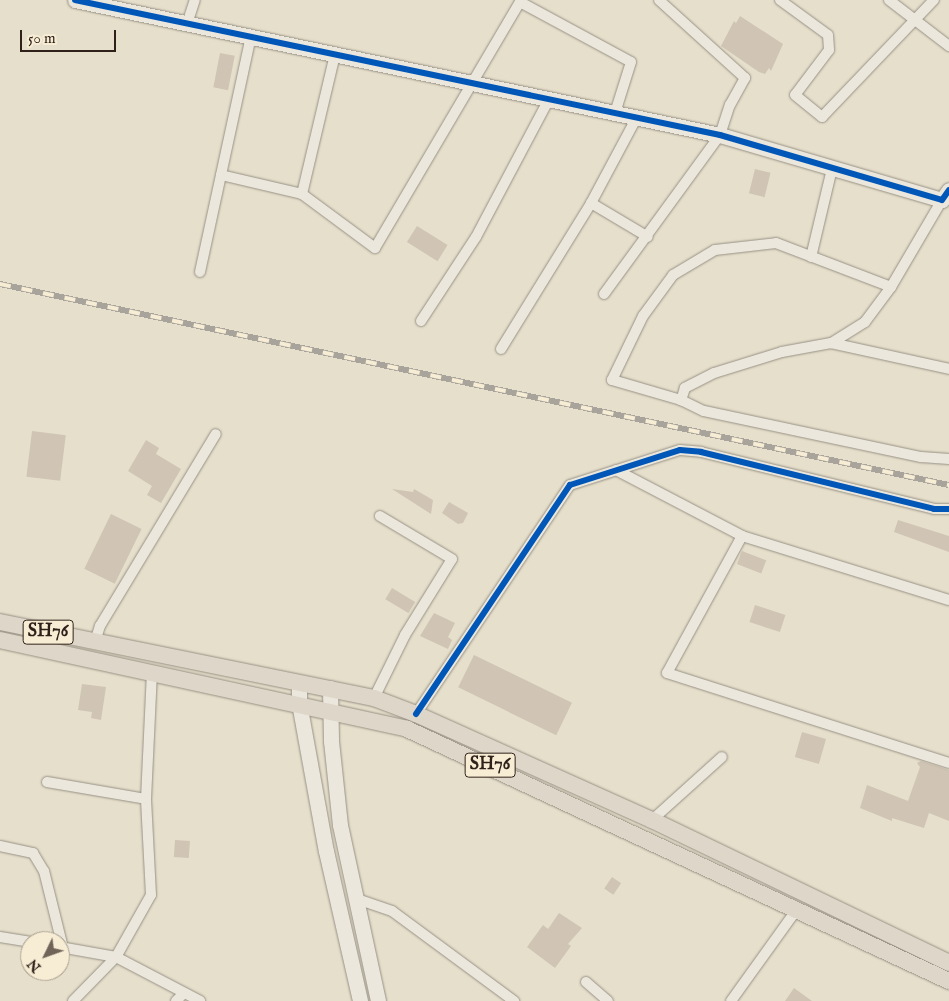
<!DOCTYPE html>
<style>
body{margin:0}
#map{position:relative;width:949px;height:1001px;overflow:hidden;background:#e6dfcb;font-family:"IM FELL English",serif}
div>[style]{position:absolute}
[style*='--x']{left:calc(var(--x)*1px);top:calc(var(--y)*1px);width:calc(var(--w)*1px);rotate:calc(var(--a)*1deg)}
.building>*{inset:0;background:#d0c4b4;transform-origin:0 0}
.roads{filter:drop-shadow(0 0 1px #979185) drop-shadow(0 0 1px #979185)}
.street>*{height:10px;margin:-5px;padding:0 5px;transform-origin:5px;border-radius:5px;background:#ebe7dd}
.secondary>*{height:15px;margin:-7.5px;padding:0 7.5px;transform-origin:7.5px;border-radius:7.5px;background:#ebe7dd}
.primary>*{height:16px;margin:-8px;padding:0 8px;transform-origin:8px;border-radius:8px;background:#ded6c8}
.rail>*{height:5.5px;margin-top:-2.75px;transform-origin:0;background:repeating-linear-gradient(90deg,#f7edd5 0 11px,#a9a49b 0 22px);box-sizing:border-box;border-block:1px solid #a9a49b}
.cycleway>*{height:6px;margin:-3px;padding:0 3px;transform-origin:3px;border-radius:3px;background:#0057b8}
span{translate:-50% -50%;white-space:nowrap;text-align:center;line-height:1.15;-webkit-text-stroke:4px #f7edd5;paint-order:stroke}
.shield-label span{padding:1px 4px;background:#f7edd5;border:1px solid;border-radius:4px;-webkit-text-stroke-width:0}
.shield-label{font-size:18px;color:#2f2119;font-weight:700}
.north{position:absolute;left:20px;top:931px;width:50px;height:50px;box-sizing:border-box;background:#f7edd5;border:1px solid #a79b8a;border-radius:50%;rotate:228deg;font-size:14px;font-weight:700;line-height:20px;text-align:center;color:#2f2119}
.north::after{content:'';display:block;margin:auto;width:18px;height:22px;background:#6f6457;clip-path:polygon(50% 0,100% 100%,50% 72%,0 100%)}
.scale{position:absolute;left:20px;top:30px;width:96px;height:22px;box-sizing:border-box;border:2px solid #2f2119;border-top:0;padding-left:6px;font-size:15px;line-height:18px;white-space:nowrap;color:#2f2119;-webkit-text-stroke:4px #f7edd5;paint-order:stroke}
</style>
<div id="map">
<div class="building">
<i style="clip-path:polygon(740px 16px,783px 44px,771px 71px,769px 68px,765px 74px,759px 72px,721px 46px,734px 21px,736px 23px)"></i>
<i style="left:220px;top:53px;width:15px;height:35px;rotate:11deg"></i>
<i style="left:755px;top:169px;width:16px;height:25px;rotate:14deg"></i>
<i style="left:417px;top:226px;width:36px;height:19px;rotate:32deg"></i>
<i style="left:32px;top:431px;width:34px;height:46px;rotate:7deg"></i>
<i style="clip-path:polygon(146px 440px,159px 448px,156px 454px,181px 469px,161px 503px,147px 495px,152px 486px,128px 471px)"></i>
<i style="clip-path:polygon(392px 489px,413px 492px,414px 489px,433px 500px,431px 514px)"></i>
<i style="clip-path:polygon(449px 502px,468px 513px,463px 523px,458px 524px,442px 513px)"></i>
<i style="left:111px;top:514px;width:34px;height:61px;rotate:26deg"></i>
<i style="clip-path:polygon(898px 520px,949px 536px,949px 552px,894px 532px)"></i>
<i style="left:742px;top:551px;width:26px;height:14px;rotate:21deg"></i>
<i style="left:392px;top:588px;width:27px;height:13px;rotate:31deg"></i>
<i style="left:755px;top:605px;width:32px;height:18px;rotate:18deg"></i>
<i style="clip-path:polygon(434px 613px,455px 623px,448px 637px,452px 640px,448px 649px,420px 636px)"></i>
<i style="left:474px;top:655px;width:109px;height:36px;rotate:26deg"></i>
<i style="clip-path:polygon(82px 684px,106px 687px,101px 720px,91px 718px,92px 712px,78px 710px)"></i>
<i style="left:802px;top:732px;width:25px;height:26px;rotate:16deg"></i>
<i style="clip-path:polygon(921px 761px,949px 770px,949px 821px,929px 813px,924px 828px,892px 818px,892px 821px,860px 808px,867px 785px,908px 801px,920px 767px,917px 763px)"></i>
<i style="left:175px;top:840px;width:15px;height:17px;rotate:4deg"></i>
<i style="left:612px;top:877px;width:11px;height:14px;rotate:34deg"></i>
<i style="clip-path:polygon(559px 913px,582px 928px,568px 944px,571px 946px,555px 968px,527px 947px,543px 925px,548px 929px)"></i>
<i style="clip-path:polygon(794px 988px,812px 1001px,785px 1001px)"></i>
</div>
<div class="roads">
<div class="street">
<i style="--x:780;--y:0;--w:59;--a:36.1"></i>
<i style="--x:828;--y:35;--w:15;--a:86"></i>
<i style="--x:829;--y:50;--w:56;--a:127.1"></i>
<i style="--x:795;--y:95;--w:35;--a:39"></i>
<i style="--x:822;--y:117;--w:162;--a:-46.3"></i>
<i style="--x:889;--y:0;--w:76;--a:37.5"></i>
<i style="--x:187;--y:24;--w:25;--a:-72"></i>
<i style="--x:637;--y:117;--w:98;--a:118.1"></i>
<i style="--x:591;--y:203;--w:66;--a:30.8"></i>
<i style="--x:221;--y:175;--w:83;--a:13.2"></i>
<i style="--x:302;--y:194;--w:91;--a:36.5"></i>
<i style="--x:375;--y:248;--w:286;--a:-59.5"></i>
<i style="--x:520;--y:2;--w:126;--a:28.4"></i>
<i style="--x:631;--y:62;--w:53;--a:107.4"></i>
<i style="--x:302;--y:194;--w:144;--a:-76.7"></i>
<i style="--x:942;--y:200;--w:101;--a:120.4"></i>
<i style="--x:891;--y:287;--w:44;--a:126.6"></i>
<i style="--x:865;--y:322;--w:40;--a:148"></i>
<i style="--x:831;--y:343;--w:50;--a:169.6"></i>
<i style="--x:782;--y:352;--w:71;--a:162.8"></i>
<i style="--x:714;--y:373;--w:33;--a:153"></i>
<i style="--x:685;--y:388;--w:13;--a:108"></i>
<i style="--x:681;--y:400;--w:25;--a:26"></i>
<i style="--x:704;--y:411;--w:222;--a:12"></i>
<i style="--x:921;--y:457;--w:28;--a:4"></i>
<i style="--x:811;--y:257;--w:90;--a:-76.6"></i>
<i style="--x:200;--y:272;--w:240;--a:-77.8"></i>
<i style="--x:604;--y:294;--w:197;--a:-53.9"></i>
<i style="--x:720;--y:135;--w:32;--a:-72"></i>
<i style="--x:730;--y:105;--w:31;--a:-61"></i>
<i style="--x:745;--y:78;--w:116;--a:-137.8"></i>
<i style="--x:421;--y:321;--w:100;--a:-56.8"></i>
<i style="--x:476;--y:237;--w:156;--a:-62.1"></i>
<i style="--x:831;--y:343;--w:121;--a:12.4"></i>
<i style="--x:501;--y:349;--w:172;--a:-58.3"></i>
<i style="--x:681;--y:400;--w:72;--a:-163.8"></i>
<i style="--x:612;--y:380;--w:71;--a:-64.2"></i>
<i style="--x:643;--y:316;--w:51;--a:-53.8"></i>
<i style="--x:673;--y:275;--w:49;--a:-30.8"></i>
<i style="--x:715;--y:250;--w:61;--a:-6.5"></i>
<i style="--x:776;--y:243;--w:123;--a:20.9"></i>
<i style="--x:616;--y:470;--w:142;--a:27.6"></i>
<i style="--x:742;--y:536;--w:156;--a:118.7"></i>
<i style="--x:667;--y:673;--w:296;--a:17.7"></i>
<i style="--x:742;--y:536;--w:217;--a:17.2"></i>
<i style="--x:95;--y:642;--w:17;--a:-73"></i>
<i style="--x:100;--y:626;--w:224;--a:-58.9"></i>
<i style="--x:374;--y:698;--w:70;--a:-63.8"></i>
<i style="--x:405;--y:635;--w:89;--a:-58.3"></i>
<i style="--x:452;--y:559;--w:84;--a:-149.2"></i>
<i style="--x:416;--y:714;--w:276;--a:-56.1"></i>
<i style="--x:570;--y:485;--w:115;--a:-17.7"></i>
<i style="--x:680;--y:450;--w:21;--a:5"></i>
<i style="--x:701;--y:452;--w:240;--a:13.7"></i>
<i style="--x:934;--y:509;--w:15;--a:0"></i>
<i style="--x:47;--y:782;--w:100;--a:9.7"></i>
<i style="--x:652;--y:820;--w:94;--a:-42"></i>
<i style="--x:0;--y:846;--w:34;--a:12"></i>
<i style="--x:33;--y:853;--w:21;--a:59"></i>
<i style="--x:44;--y:871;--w:79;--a:76.1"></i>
<i style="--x:357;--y:899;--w:37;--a:19"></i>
<i style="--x:392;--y:911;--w:152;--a:36.4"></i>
<i style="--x:0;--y:937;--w:30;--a:9"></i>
<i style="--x:60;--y:947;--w:57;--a:10.1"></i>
<i style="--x:116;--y:957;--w:95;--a:27.6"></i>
<i style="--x:586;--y:982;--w:29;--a:41"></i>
<i style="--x:73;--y:1001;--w:62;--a:-45.7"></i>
<i style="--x:116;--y:957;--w:71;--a:-60.6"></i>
<i style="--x:151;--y:895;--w:96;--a:-93"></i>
<i style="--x:146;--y:799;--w:128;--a:-87.3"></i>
<i style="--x:176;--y:1001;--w:11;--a:-45"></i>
<i style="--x:731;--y:1001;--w:110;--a:-54.3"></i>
</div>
<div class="secondary">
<i style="--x:75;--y:0;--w:659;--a:11.82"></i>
<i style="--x:720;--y:135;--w:231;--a:16.3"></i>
<i style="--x:942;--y:200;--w:12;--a:-55"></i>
<i style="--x:299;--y:683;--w:20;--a:90"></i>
<i style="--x:299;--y:703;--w:150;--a:79.7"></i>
<i style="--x:326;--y:851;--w:154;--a:77.2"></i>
<i style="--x:330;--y:688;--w:53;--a:88.9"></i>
<i style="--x:331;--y:741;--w:84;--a:83.9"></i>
<i style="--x:340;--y:825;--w:180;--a:77.8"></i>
</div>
<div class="primary">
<i style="--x:0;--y:622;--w:382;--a:11.5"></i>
<i style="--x:374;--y:698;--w:45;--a:20.9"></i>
<i style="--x:416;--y:714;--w:259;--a:24.2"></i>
<i style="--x:652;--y:820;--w:330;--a:25.7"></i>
<i style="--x:0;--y:640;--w:417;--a:12.3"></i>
<i style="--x:407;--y:729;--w:598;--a:24.94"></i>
</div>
</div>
<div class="rail">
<i style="--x:0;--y:284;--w:970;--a:11.96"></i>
</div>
<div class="cycleway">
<i style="--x:75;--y:0;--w:659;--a:11.82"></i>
<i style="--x:720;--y:135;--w:231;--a:16.3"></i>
<i style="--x:942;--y:200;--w:12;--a:-55"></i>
<i style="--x:416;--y:714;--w:276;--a:-56.1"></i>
<i style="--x:570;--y:485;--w:115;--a:-17.7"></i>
<i style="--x:680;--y:450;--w:21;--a:5"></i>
<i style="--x:701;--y:452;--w:240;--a:13.7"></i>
<i style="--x:934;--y:509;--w:15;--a:0"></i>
</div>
<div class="shield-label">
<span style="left:48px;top:632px">SH76</span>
<span style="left:490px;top:765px">SH76</span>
</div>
<div class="north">N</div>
<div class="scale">50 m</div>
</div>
